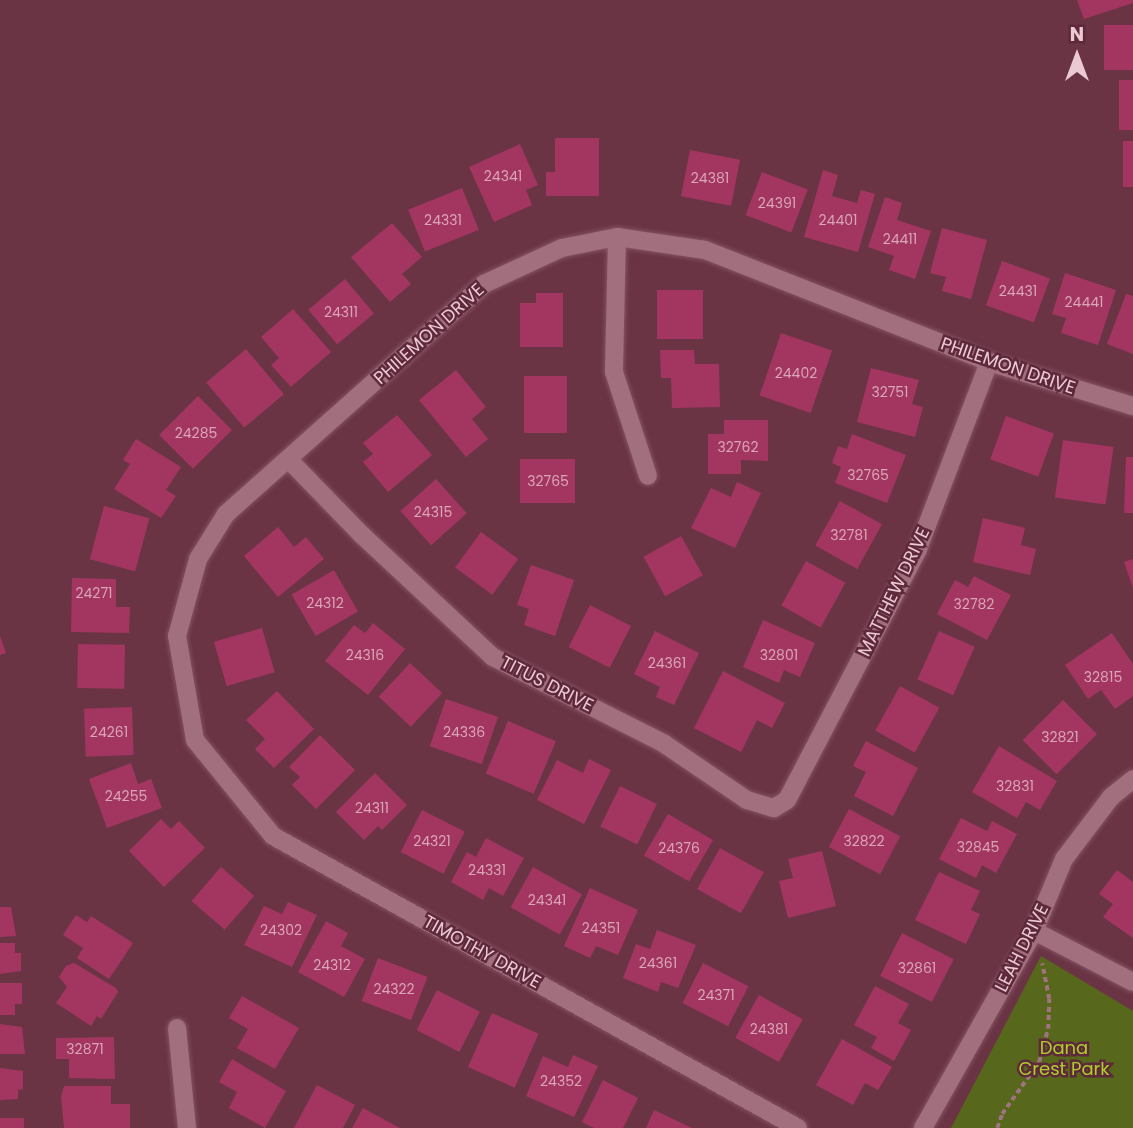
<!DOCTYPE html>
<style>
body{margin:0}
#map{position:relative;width:1133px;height:1128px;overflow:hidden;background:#6a3445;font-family:Poppins,sans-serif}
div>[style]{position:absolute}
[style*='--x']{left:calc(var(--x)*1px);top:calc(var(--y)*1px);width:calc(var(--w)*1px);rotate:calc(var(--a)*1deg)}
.green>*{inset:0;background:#57671b}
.building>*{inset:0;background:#a33660;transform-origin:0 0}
.path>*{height:3.5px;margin-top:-1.75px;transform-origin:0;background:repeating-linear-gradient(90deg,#a07380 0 5px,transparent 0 8.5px)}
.roads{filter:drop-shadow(0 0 2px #845261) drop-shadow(0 0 2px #845261)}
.minor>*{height:18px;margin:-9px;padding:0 9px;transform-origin:9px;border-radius:9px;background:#a26f7e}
span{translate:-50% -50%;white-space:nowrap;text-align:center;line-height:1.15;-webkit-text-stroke:5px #5e293b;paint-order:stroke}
.number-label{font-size:14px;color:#daa5b6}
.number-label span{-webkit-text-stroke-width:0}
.street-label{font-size:18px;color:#eccad3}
.park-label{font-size:18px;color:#afce2c}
.north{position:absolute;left:1042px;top:21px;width:70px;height:70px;-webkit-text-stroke:5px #5e293b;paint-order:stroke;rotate:0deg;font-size:19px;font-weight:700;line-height:28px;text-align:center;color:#eccad3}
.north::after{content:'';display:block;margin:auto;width:24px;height:32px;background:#eccad3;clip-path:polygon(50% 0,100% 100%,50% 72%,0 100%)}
</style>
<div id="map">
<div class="green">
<i style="clip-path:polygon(1041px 956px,1133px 1011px,1133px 1128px,951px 1128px)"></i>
</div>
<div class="building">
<i style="clip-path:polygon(1077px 0,1133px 0,1133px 3px,1084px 19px)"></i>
<i style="left:1133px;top:25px;width:45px;height:29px;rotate:90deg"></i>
<i style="left:1119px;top:80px;width:14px;height:50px"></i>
<i style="clip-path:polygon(555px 138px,599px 138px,599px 196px,546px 196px,546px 172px,555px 172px)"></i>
<i style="left:1123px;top:141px;width:10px;height:46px"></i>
<i style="clip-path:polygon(520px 144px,538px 185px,526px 190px,532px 205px,494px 222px,469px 167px)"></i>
<i style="left:690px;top:150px;width:51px;height:47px;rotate:11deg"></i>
<i style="clip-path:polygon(823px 170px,838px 175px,832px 196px,857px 203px,861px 190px,875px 194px,858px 252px,804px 237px)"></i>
<i style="left:762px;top:172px;width:49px;height:46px;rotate:21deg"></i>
<i style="left:462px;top:188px;width:45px;height:58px;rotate:68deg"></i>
<i style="clip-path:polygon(885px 197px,902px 203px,897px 220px,931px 231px,915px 279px,889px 270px,894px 256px,868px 247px)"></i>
<i style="clip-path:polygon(392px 223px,422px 257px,402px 274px,411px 284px,390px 302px,351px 257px)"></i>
<i style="clip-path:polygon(942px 228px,987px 240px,971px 299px,942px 291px,946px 277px,930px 273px)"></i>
<i style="left:1002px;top:261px;width:51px;height:47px;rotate:20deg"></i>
<i style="clip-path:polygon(1065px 273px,1116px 290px,1098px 345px,1061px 333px,1066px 318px,1052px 314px)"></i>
<i style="left:345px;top:279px;width:45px;height:48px;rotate:50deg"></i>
<i style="left:657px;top:290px;width:46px;height:49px"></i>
<i style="clip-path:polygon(536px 293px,563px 293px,563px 347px,520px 347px,520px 303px,536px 303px)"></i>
<i style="clip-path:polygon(1126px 294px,1133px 296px,1133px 354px,1107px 344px)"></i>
<i style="clip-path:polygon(293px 309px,331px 352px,291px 387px,271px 365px,279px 358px,261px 337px)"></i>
<i style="left:781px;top:333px;width:54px;height:66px;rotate:19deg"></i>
<i style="left:246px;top:349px;width:59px;height:52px;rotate:50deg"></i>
<i style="clip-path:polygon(660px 350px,694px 350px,695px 364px,719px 364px,720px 407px,672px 408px,671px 378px,661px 378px)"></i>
<i style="clip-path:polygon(871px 368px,919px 380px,912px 404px,923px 407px,915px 437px,857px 422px)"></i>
<i style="clip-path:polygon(456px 370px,486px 407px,472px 419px,488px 439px,466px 457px,419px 400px)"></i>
<i style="left:524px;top:376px;width:43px;height:57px"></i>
<i style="left:198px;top:396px;width:48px;height:55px;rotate:45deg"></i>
<i style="clip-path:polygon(397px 415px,432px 455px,388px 492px,363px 462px,373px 454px,363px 443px)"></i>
<i style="left:1006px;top:416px;width:51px;height:46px;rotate:20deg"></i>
<i style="clip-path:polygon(724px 420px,768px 420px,768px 461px,741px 460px,741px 474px,708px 474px,708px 434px,724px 434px)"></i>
<i style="clip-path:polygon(852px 434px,906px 455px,887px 503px,835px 483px,841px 467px,832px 463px,838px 446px,847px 449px)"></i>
<i style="clip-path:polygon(136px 439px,181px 467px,166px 490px,176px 496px,161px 518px,114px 489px,130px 464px,123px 460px)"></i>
<i style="left:1063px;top:440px;width:51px;height:58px;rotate:8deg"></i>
<i style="clip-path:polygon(1126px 457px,1133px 457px,1133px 513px,1124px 513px)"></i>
<i style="left:520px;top:459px;width:55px;height:44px"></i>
<i style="left:436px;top:479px;width:46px;height:48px;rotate:48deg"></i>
<i style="clip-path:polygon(737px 482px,761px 493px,735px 548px,691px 528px,711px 488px,731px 497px)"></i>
<i style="left:840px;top:501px;width:48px;height:51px;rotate:29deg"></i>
<i style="left:104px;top:506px;width:47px;height:55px;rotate:15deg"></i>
<i style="clip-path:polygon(983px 518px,1025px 528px,1021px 545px,1036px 549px,1030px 575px,973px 562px)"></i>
<i style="clip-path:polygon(278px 527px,294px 547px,306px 537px,324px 559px,278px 597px,244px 556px)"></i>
<i style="left:481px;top:532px;width:46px;height:44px;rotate:36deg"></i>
<i style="left:681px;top:536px;width:45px;height:43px;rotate:61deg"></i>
<i style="clip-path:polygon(1133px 559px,1133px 588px,1124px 562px)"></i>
<i style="left:806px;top:561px;width:45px;height:51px;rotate:29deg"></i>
<i style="clip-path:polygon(531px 565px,574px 580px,555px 636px,524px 625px,529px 609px,517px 605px)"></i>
<i style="left:334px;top:570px;width:48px;height:49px;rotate:60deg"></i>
<i style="clip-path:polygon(974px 576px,1011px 595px,987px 640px,937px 614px,955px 580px,968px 587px)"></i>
<i style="clip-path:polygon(72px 578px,116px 579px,116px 607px,130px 607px,129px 633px,71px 632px)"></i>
<i style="left:590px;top:605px;width:46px;height:47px;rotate:27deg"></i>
<i style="clip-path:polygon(763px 620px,815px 643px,800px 677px,784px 670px,779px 683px,743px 667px)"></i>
<i style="clip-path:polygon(373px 623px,405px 649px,368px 695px,325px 661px,354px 625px,365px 633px)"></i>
<i style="left:262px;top:628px;width:46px;height:50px;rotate:74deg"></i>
<i style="clip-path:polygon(655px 631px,699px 653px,674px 705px,656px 697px,660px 687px,634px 674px)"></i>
<i style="left:939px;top:631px;width:39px;height:53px;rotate:24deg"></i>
<i style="clip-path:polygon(1112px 633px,1133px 664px,1133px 696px,1115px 709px,1101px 690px,1088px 699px,1065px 665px)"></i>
<i style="clip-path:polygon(0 636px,6px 653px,0 655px)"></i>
<i style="left:78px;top:644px;width:47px;height:44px;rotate:1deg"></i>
<i style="left:410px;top:663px;width:44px;height:46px;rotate:43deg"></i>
<i style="clip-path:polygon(723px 671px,785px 703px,772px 728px,757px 720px,741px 752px,694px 728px)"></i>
<i style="left:900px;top:686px;width:45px;height:51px;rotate:29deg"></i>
<i style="clip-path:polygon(277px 691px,314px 729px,274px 768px,255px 749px,265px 739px,246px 720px)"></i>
<i style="left:446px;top:699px;width:55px;height:50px;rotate:19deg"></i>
<i style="left:1063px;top:700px;width:48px;height:57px;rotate:45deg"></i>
<i style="left:132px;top:707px;width:48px;height:48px;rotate:88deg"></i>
<i style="left:508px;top:721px;width:52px;height:57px;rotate:23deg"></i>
<i style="clip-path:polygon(320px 735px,355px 770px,316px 809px,292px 785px,300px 777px,289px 767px)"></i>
<i style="clip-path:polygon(866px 741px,918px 768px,893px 816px,854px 796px,866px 772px,853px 766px)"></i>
<i style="clip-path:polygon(999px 746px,1057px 781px,1040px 810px,1026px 802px,1017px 818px,972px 792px)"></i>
<i style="clip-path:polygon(589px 759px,611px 770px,584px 824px,537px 800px,557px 760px,583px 773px)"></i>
<i style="clip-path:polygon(131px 763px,138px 784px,151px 779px,162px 808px,107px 828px,89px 779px)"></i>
<i style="clip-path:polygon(375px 773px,407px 805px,382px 830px,378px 826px,364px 840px,336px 812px)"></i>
<i style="left:620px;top:786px;width:41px;height:45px;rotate:26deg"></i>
<i style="left:849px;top:809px;width:58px;height:43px;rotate:28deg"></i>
<i style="left:422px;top:810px;width:48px;height:47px;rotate:27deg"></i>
<i style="left:668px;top:814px;width:52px;height:48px;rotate:30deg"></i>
<i style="clip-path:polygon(961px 818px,987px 831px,992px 821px,1017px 834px,996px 873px,982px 865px,976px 878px,939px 859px)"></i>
<i style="clip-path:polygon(161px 819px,171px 829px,179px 821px,205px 848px,164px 887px,129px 851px)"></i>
<i style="clip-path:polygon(486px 838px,524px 858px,503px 896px,489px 888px,483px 900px,451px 882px,467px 852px,476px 857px)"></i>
<i style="left:720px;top:848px;width:50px;height:47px;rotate:29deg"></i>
<i style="clip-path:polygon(822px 851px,836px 906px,788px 918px,779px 881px,793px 878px,788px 859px)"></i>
<i style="left:221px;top:867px;width:44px;height:45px;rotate:41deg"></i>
<i style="left:533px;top:867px;width:56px;height:46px;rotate:29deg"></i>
<i style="clip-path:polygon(1117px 870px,1133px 882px,1133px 938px,1103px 917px,1113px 904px,1099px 894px)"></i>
<i style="clip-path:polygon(939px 872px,980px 891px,971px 910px,980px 914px,966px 944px,915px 920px)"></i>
<i style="clip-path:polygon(590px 888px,638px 910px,618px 955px,596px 946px,590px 958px,564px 946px)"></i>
<i style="clip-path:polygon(288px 902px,317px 915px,292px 967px,244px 945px,264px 906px,282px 914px)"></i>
<i style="clip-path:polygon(0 907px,11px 907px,16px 936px,0 937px)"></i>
<i style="clip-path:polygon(76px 915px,87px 922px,91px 916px,133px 943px,109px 979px,77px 958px,83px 948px,63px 935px)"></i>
<i style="clip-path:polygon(326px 921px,348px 933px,341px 946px,365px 959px,344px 997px,298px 972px)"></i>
<i style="clip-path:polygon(657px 930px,696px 945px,678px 988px,661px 982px,658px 992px,623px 978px,636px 944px,650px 949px)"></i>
<i style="left:902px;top:933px;width:58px;height:48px;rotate:27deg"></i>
<i style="clip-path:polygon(0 943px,15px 943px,15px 953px,21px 953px,21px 971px,0 974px)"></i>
<i style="left:378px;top:958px;width:53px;height:46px;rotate:21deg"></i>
<i style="clip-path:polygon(74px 963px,116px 988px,118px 992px,101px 1019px,97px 1016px,91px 1026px,56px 1003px,67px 987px,59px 977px,66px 966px)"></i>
<i style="left:703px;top:963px;width:51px;height:45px;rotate:27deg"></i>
<i style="clip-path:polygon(0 983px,22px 983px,22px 1004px,15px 1004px,15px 1015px,0 1015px)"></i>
<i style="clip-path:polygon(875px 986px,909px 1004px,898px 1023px,911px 1030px,894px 1061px,871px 1048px,877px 1037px,854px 1025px)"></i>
<i style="left:437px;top:990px;width:48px;height:45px;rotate:27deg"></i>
<i style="left:759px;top:995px;width:50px;height:49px;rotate:29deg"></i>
<i style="clip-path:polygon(242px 996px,299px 1028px,275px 1069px,237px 1048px,248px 1029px,229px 1018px)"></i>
<i style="left:492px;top:1013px;width:51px;height:59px;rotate:24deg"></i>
<i style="clip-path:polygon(0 1024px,22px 1027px,25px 1054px,0 1054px)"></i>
<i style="clip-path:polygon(114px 1037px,115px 1079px,69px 1078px,69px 1059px,56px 1059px,56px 1038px)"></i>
<i style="clip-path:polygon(842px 1039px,892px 1067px,878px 1090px,865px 1083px,853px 1105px,816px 1085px)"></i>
<i style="clip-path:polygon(573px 1055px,598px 1066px,574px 1117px,526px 1096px,543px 1056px,568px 1067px)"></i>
<i style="clip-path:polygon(232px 1059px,286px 1091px,265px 1128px,229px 1108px,237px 1092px,219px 1082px)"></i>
<i style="clip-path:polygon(0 1068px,23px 1071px,23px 1089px,18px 1090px,18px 1099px,0 1100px)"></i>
<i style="clip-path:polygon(603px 1080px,638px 1098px,623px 1128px,594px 1128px,582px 1122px)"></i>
<i style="clip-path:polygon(317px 1085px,355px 1105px,343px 1128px,294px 1128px)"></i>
<i style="clip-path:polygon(64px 1086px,111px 1086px,111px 1104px,130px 1104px,130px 1128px,64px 1128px,61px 1097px)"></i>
<i style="clip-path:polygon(363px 1108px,400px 1128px,352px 1128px)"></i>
<i style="clip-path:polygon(654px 1110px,692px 1128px,646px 1128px)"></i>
<i style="left:0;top:1118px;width:24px;height:10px"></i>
</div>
<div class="path">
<i style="--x:997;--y:1128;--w:15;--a:-70"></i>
<i style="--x:1002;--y:1114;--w:64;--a:-54.6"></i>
<i style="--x:1039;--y:1062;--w:34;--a:-75"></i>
<i style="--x:1048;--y:1029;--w:30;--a:-88"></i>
<i style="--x:1049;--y:999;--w:36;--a:-101"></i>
</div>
<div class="roads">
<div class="minor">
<i style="--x:617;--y:237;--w:135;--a:91.3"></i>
<i style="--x:614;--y:372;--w:109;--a:71.9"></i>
<i style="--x:289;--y:460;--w:105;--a:45.8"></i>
<i style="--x:362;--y:535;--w:179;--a:43"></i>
<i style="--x:493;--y:657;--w:191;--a:26.8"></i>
<i style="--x:663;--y:743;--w:102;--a:34.2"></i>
<i style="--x:747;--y:800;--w:28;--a:17"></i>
<i style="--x:774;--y:808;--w:15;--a:-32"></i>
<i style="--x:787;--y:800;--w:283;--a:-62.4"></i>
<i style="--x:918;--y:549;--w:200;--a:-69.2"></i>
<i style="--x:1034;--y:931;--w:111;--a:27.3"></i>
<i style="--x:177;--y:1028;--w:100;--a:84.3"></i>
<i style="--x:798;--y:1128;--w:601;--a:-150.92"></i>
<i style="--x:273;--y:836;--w:124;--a:-129.1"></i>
<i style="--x:195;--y:740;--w:106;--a:-99.8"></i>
<i style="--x:177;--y:636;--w:80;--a:-74.7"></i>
<i style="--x:198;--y:559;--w:53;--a:-58.1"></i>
<i style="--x:226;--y:514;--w:346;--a:-41.7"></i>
<i style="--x:484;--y:284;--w:86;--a:-24.8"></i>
<i style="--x:562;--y:248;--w:56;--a:-11.3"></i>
<i style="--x:617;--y:237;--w:89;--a:8.4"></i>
<i style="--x:705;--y:250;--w:305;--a:21.5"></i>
<i style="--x:989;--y:362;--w:151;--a:17"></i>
<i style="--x:923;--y:1128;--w:226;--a:-60.6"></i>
<i style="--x:1034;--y:931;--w:78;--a:-67.4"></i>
<i style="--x:1064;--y:859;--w:78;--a:-52.8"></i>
<i style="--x:1111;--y:797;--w:28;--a:-39"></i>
</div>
</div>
<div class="number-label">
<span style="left:503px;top:176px">24341</span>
<span style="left:710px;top:178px">24381</span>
<span style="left:777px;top:203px">24391</span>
<span style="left:443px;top:220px">24331</span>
<span style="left:838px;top:220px">24401</span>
<span style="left:900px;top:239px">24411</span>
<span style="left:1018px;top:291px">24431</span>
<span style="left:1084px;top:302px">24441</span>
<span style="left:341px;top:312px">24311</span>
<span style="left:796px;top:373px">24402</span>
<span style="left:890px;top:392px">32751</span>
<span style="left:196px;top:433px">24285</span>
<span style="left:738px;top:447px">32762</span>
<span style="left:868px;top:475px">32765</span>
<span style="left:548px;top:481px">32765</span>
<span style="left:433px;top:512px">24315</span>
<span style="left:849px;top:535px">32781</span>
<span style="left:94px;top:593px">24271</span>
<span style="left:325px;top:603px">24312</span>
<span style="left:974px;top:604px">32782</span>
<span style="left:365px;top:655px">24316</span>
<span style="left:779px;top:655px">32801</span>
<span style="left:667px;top:663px">24361</span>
<span style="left:1103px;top:677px">32815</span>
<span style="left:109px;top:732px">24261</span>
<span style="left:464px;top:732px">24336</span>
<span style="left:1060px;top:737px">32821</span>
<span style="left:1015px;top:786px">32831</span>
<span style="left:126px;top:796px">24255</span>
<span style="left:372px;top:808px">24311</span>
<span style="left:432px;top:841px">24321</span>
<span style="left:864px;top:841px">32822</span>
<span style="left:978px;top:847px">32845</span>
<span style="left:679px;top:848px">24376</span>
<span style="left:487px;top:870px">24331</span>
<span style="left:547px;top:900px">24341</span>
<span style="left:601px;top:928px">24351</span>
<span style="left:281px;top:930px">24302</span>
<span style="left:658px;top:963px">24361</span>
<span style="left:332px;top:965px">24312</span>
<span style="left:917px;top:968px">32861</span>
<span style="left:394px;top:989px">24322</span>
<span style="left:716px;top:995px">24371</span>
<span style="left:769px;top:1029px">24381</span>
<span style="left:85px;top:1049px">32871</span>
<span style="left:561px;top:1081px">24352</span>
</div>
<div class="street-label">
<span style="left:429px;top:334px;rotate:-42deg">PHILEMON DRIVE</span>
<span style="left:1008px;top:366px;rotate:19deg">PHILEMON DRIVE</span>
<span style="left:894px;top:592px;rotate:-64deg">MATTHEW DRIVE</span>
<span style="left:547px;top:684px;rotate:27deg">TITUS DRIVE</span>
<span style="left:1022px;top:948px;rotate:-63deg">LEAH DRIVE</span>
<span style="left:482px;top:952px;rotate:29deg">TIMOTHY DRIVE</span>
</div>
<div class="park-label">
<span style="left:1064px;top:1059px">Dana<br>Crest Park</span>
</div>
<div class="north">N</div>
</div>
